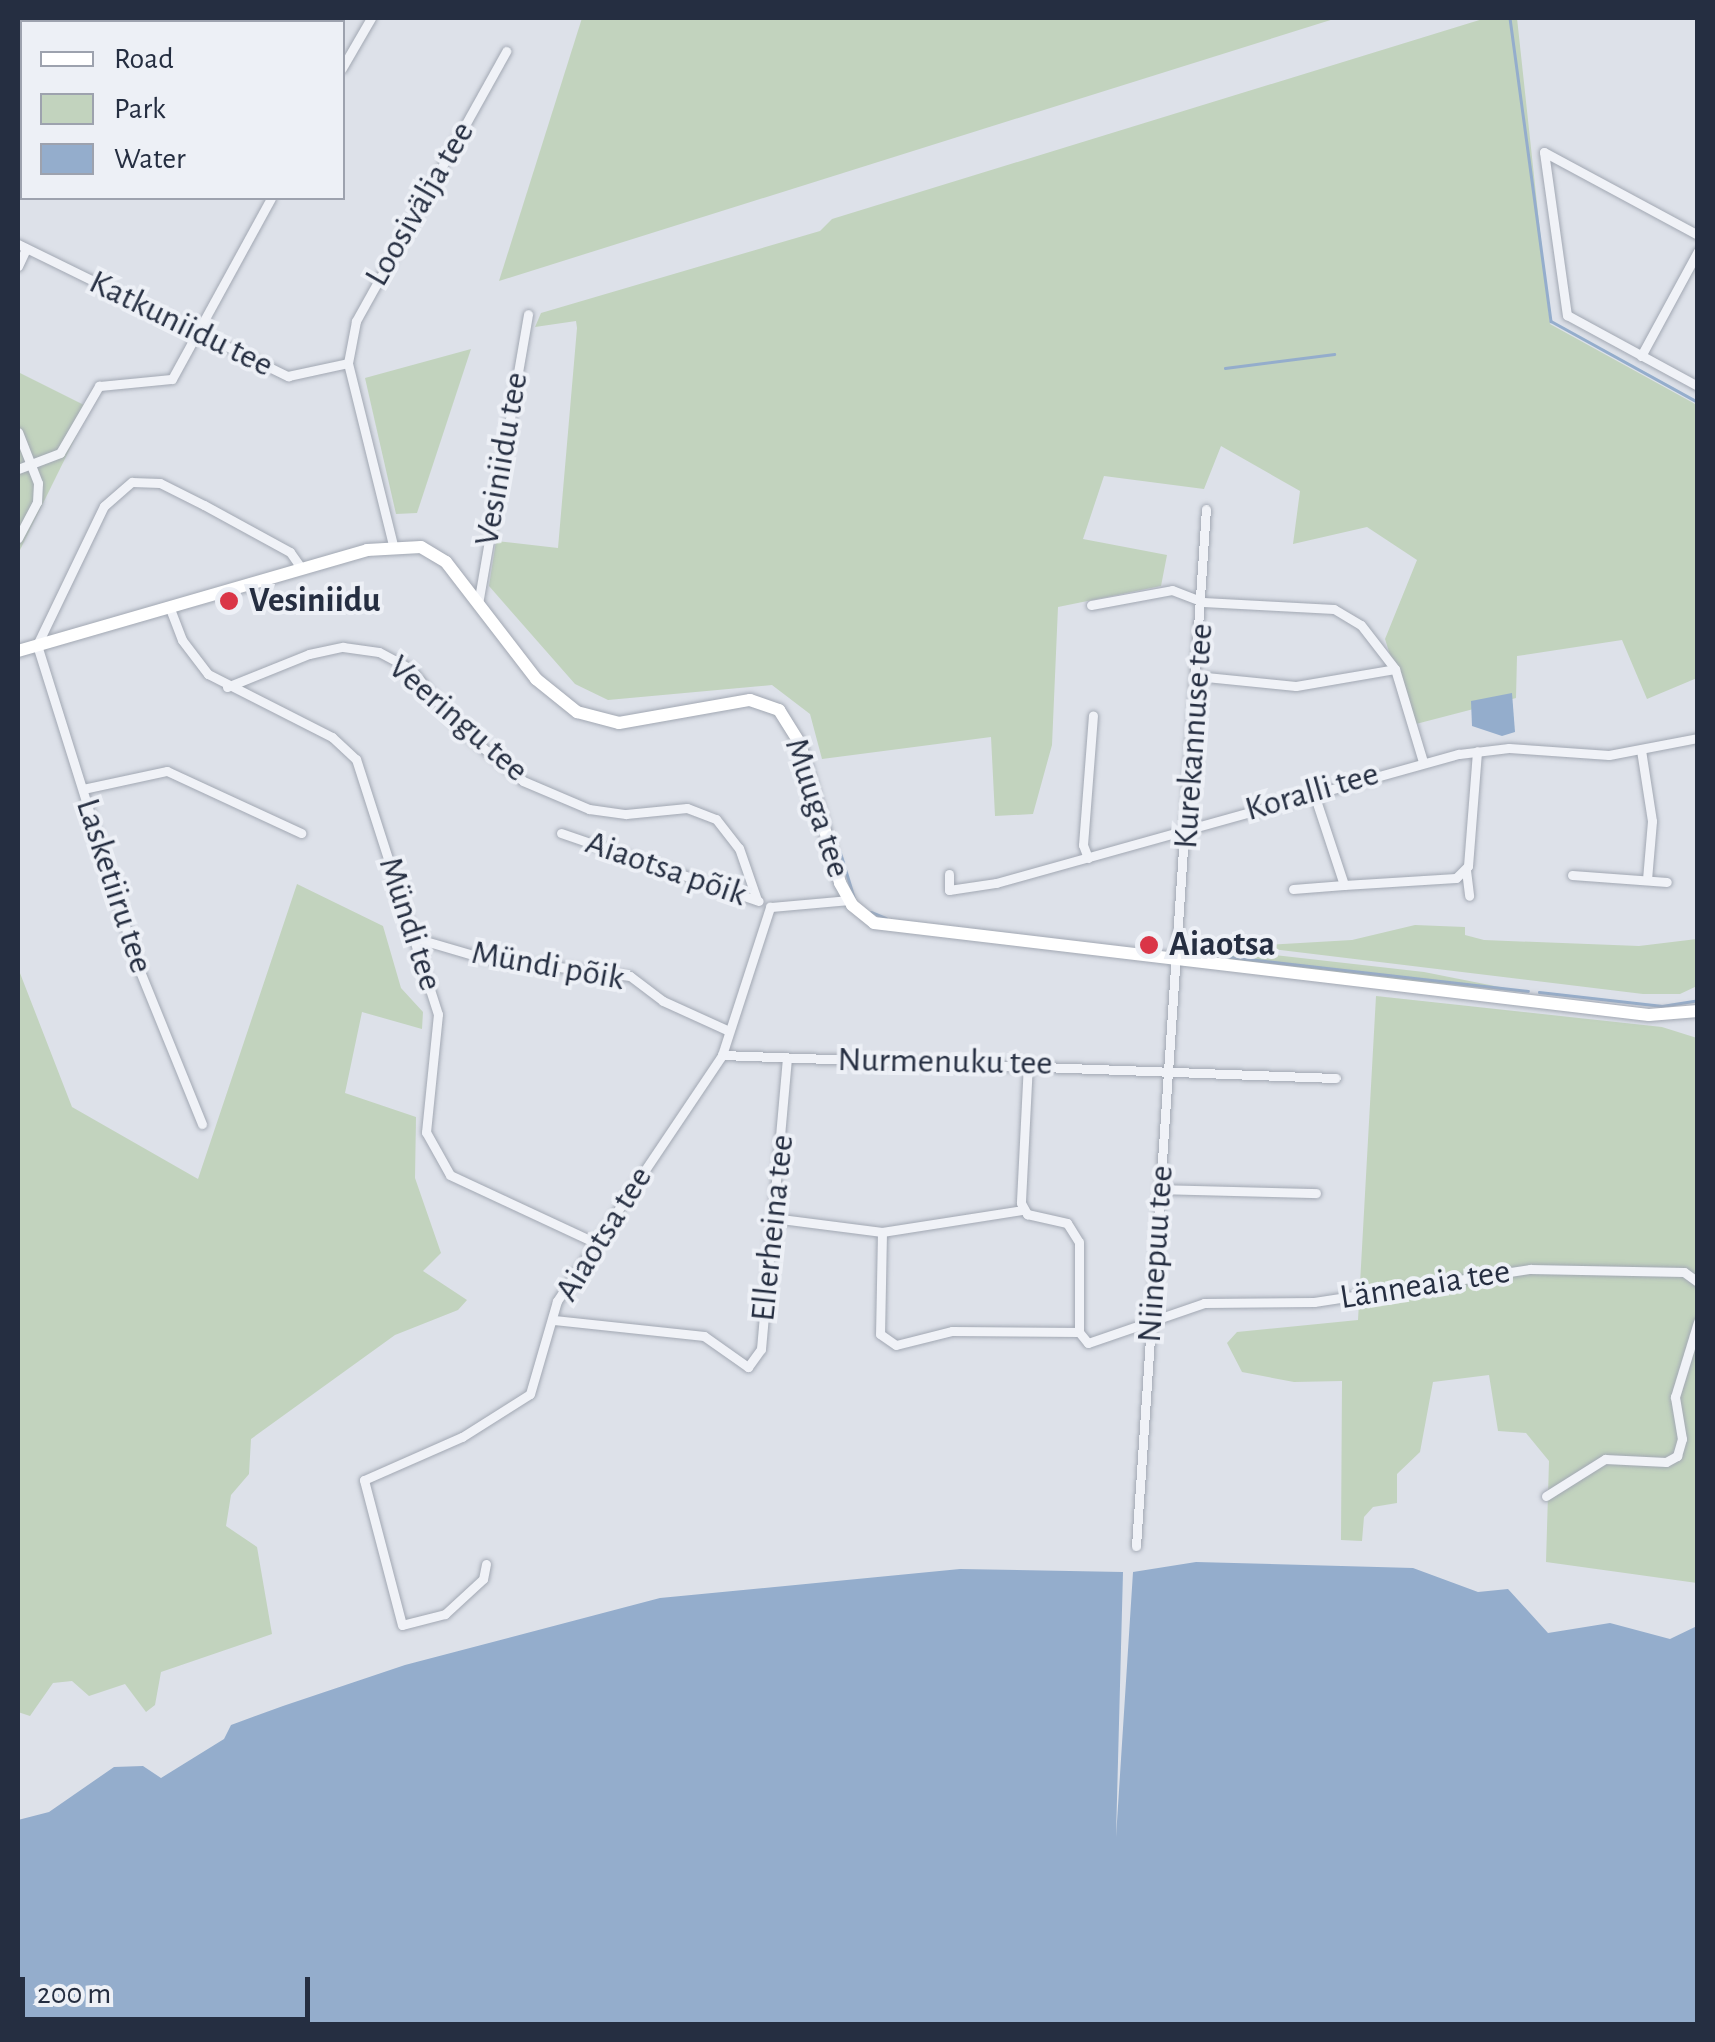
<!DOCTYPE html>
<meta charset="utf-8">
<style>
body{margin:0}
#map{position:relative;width:1715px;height:2042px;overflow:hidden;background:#dde1e9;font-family:"Alegreya Sans",sans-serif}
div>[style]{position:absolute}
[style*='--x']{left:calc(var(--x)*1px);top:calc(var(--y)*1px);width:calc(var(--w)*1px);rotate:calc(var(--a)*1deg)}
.green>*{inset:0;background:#c2d3be}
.water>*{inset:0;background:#94adcc}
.stream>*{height:2.5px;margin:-1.25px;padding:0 1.25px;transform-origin:1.25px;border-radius:1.25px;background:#94adcc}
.roads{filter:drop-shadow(0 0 2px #a2a8b3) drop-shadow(0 0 2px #a2a8b3)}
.street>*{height:9px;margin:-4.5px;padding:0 4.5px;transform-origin:4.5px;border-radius:4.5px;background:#f0f2f7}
.secondary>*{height:12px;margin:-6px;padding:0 6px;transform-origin:6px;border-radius:6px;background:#fff}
.dots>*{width:28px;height:28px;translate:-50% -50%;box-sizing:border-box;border:5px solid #edf0f6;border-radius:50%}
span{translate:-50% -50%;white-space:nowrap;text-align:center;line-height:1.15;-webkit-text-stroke:8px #edf0f6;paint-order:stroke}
.street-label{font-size:35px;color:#252e41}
.poi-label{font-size:35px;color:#252e41;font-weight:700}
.left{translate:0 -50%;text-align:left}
.frame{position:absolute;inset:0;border:20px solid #252e41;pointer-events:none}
.legend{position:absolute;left:20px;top:20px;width:325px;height:180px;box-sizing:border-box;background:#edf0f6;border:2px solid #9da2ae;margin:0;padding:12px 18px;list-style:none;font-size:30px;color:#252e41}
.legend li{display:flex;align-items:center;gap:20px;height:50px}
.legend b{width:50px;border:2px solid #9da2ae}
.scale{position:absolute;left:20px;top:1977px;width:290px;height:45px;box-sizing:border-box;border:5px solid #252e41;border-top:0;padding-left:12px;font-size:30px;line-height:35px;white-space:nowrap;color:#252e41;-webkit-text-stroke:8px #edf0f6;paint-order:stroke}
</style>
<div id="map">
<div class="green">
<i style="clip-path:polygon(582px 18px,1337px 18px,499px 281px)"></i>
<i style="clip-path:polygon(1486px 18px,1517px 18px,1550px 324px,1697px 405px,1697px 678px,1647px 699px,1622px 640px,1517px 656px,1516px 698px,1412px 725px,1385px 639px,1417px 560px,1367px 527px,1293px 544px,1300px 491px,1221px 446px,1204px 489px,1104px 476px,1083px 539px,1167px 555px,1161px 586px,1058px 607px,1052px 745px,1033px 814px,995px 816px,991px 737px,822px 759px,810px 714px,772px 685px,608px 700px,575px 684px,489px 586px,496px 541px,558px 548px,577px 328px,576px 321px,535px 327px,541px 313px,820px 231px,832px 219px)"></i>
<i style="clip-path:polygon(471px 349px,417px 513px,396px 514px,365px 378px)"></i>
<i style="clip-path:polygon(18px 372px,90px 408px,18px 554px)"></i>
<i style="clip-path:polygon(297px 884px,383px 926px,401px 988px,423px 1012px,422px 1029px,362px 1012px,345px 1093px,416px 1117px,415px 1178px,441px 1253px,423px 1271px,467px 1300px,458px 1310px,395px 1335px,251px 1439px,249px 1474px,231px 1495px,226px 1526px,257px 1547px,272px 1634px,161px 1672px,155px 1705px,146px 1712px,125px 1684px,89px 1696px,72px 1681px,53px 1683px,30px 1716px,18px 1712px,18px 968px,72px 1107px,198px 1179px)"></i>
<i style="clip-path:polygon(1415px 925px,1465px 927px,1465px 935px,1484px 940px,1639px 946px,1697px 939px,1697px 986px,1680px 994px,1643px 994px,1247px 946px,1352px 940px)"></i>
<i style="clip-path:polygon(1221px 949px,1424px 972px,1530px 993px,1192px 959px,1193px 950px)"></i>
<i style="clip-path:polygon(1376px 996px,1662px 1027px,1697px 1038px,1697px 1583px,1546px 1562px,1549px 1461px,1526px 1433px,1498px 1431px,1489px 1375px,1433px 1382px,1420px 1452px,1397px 1474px,1397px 1503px,1373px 1507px,1364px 1517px,1362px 1541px,1341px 1540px,1342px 1381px,1294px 1382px,1242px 1372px,1227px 1343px,1237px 1332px,1358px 1320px)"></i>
</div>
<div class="water">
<i style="clip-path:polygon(1512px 693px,1515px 732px,1502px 736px,1472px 726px,1471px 701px)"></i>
<i style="clip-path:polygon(1196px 1562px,1413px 1568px,1478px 1592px,1508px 1589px,1548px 1633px,1610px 1623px,1670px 1639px,1697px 1626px,1697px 2024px,18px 2024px,18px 1820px,49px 1812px,114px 1767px,143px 1766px,161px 1778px,224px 1739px,231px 1725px,283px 1706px,405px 1665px,660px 1598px,960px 1569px,1123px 1572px,1116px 1837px,1133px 1572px)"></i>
</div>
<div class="stream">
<i style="--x:1510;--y:18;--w:306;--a:82.3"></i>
<i style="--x:1551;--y:321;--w:168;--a:28.9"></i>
<i style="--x:1225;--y:368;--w:110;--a:-7.3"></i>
<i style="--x:840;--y:851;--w:48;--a:73.1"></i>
<i style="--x:871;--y:912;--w:16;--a:22"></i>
<i style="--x:1195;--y:953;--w:335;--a:6.5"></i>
<i style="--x:1539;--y:992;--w:124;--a:6.5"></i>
<i style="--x:1662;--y:1006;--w:36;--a:-9"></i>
</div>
<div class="roads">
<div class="street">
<i style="--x:92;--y:22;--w:6;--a:-39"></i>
<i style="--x:342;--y:68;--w:58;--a:-59.9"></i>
<i style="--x:18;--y:72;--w:5;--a:-37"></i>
<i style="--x:1698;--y:235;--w:175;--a:-151.7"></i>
<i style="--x:1544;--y:152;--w:165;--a:82"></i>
<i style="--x:1567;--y:315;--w:149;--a:28.5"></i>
<i style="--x:18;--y:244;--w:301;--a:26.1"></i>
<i style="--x:288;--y:376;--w:61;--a:-12.2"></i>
<i style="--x:18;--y:266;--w:19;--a:-65"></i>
<i style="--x:1641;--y:356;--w:119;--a:-61.5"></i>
<i style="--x:18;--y:432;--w:55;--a:68.6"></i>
<i style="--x:38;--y:483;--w:19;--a:93"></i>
<i style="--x:37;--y:502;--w:41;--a:117.8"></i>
<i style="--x:18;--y:469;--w:45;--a:-20.9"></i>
<i style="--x:60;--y:453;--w:78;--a:-59.8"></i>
<i style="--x:99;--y:386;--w:73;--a:-5.5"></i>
<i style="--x:172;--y:379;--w:206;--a:-61.3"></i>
<i style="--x:393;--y:545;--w:187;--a:-103.9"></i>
<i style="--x:348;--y:363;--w:43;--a:-79.2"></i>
<i style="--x:356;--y:321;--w:309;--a:-60.9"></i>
<i style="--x:478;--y:604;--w:294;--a:-80.2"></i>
<i style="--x:1091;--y:605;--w:82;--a:-10.5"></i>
<i style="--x:1172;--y:590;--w:33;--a:21"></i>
<i style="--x:1203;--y:602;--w:131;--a:3.1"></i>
<i style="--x:1334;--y:609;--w:31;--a:31"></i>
<i style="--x:1361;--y:625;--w:56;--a:52.3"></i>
<i style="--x:1395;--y:669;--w:97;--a:73.2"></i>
<i style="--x:169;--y:606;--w:36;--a:69"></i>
<i style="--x:182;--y:640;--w:43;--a:52.6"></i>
<i style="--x:208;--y:674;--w:139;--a:26.9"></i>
<i style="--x:332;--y:737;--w:33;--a:43"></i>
<i style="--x:356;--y:759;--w:268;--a:72.2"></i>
<i style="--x:438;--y:1014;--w:119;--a:95.8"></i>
<i style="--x:426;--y:1132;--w:49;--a:60.8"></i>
<i style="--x:450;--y:1175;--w:161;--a:25"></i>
<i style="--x:1196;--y:676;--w:100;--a:5.7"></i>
<i style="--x:1296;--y:686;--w:100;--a:-9.7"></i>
<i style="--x:227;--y:687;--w:88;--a:-21.9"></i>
<i style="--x:309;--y:654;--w:35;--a:-12"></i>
<i style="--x:343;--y:647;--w:36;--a:8"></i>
<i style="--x:379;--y:652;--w:36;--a:28"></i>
<i style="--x:411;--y:669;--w:76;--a:50.9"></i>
<i style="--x:459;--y:728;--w:83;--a:39.6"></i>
<i style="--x:523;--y:781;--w:72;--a:23"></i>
<i style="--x:589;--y:809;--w:37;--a:8"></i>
<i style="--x:626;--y:814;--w:61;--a:-5.6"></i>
<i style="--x:687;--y:808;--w:31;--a:21"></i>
<i style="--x:716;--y:819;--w:37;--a:52"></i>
<i style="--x:739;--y:848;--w:55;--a:70.9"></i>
<i style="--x:1641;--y:750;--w:72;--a:81.2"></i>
<i style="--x:1652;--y:821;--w:58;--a:94.9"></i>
<i style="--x:83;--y:789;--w:86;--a:-12.1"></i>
<i style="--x:167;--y:771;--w:148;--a:24.8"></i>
<i style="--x:1313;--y:791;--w:99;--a:71.7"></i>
<i style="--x:1344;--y:885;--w:112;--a:-3.6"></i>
<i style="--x:1456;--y:878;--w:17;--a:-45"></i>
<i style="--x:1468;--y:866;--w:115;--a:-85.5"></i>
<i style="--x:561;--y:833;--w:209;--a:19"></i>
<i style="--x:1088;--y:858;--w:14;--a:-111"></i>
<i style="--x:1083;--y:845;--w:130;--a:-85.6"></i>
<i style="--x:1466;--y:870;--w:26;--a:83"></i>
<i style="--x:949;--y:874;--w:16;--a:90"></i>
<i style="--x:949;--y:890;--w:48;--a:-8.5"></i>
<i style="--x:996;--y:883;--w:481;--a:-15.6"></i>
<i style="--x:1459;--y:754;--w:50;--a:-6.8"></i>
<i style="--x:1509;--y:748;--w:100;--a:4"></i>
<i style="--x:1609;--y:755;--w:91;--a:-10.8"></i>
<i style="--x:1572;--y:875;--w:95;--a:4.2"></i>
<i style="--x:1293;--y:889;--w:51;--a:-4.5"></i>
<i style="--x:415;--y:938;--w:68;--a:16.3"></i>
<i style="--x:480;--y:957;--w:151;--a:7.2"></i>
<i style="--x:630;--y:976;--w:41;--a:37.1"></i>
<i style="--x:663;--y:1001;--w:72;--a:24.4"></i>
<i style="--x:722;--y:1055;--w:614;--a:2.15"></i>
<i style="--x:1028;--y:1063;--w:140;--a:92.9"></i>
<i style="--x:1021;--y:1203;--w:13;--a:61"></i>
<i style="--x:1027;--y:1214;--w:41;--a:12.7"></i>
<i style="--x:1067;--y:1223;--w:22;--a:58"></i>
<i style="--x:1079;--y:1242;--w:90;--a:90"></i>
<i style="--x:202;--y:1124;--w:173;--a:-112.1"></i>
<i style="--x:137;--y:964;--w:334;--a:-107.4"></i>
<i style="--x:37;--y:645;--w:154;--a:-64.3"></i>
<i style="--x:104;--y:506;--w:37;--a:-41"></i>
<i style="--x:132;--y:482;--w:28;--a:2"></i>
<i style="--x:160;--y:483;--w:49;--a:26.6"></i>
<i style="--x:204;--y:505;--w:98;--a:28.7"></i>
<i style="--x:290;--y:552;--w:19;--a:55"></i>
<i style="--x:1160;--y:1189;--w:156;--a:1.5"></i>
<i style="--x:773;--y:1218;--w:110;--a:7.3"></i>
<i style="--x:882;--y:1232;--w:143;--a:-8.9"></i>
<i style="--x:882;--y:1232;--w:102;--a:91.1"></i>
<i style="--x:880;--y:1334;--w:19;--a:35"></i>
<i style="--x:896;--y:1345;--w:58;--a:-14"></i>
<i style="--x:952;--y:1331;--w:127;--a:0.5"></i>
<i style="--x:1079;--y:1332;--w:14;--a:51"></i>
<i style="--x:1088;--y:1343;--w:123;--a:-19"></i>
<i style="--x:1204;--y:1303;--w:110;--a:-0.5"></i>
<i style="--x:1314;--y:1302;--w:219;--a:-8.7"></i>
<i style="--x:1530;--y:1269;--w:154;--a:1.1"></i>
<i style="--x:1684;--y:1272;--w:17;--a:36"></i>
<i style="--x:554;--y:1320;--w:151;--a:6.1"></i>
<i style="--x:704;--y:1336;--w:54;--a:35.2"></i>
<i style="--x:748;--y:1367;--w:22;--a:-54"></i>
<i style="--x:761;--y:1349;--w:292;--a:-84.9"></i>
<i style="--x:1546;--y:1496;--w:70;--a:-32.1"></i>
<i style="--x:1605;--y:1459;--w:61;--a:2.8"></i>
<i style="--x:1666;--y:1462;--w:13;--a:-29"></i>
<i style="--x:1677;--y:1456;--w:18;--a:-74"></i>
<i style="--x:1682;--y:1439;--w:43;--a:-99.5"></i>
<i style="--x:1675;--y:1397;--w:78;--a:-73"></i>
<i style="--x:1136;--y:1546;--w:1039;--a:-86.14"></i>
<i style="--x:486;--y:1564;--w:15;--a:101"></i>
<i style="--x:483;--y:1579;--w:52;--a:137.4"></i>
<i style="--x:445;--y:1614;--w:44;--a:165.7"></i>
<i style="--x:402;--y:1625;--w:150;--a:-104.7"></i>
<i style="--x:364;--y:1480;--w:107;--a:-23.7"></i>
<i style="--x:462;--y:1437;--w:80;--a:-32.3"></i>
<i style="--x:530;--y:1394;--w:97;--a:-73.8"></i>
<i style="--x:557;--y:1301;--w:296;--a:-56.1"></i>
<i style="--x:722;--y:1055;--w:156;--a:-72"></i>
<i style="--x:770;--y:907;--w:78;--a:-5.1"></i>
</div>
<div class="secondary">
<i style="--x:18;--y:651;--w:363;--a:-16.1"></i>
<i style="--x:367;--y:550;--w:54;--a:-3.2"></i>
<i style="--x:421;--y:547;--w:29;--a:31"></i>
<i style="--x:446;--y:562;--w:148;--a:52.4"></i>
<i style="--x:536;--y:679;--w:53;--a:38.8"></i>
<i style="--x:577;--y:712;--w:43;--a:14.7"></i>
<i style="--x:619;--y:723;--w:133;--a:-10"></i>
<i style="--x:750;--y:700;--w:31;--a:19"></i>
<i style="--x:779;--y:710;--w:40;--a:58"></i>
<i style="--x:800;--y:744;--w:145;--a:73.9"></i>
<i style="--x:840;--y:883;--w:25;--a:61"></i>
<i style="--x:852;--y:905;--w:28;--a:39"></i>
<i style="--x:874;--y:923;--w:780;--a:6.77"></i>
<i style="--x:1649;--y:1015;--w:49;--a:-4.7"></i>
</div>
</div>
<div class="dots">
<i style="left:229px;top:601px;background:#da3547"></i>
<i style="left:1149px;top:945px;background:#da3547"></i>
</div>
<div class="street-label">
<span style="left:420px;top:204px;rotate:-60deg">Loosivälja tee</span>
<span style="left:181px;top:324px;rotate:26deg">Katkuniidu tee</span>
<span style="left:502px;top:459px;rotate:-80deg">Vesiniidu tee</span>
<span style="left:458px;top:719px;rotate:41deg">Veeringu tee</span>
<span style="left:1194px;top:736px;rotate:-86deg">Kurekannuse tee</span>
<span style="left:1312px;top:792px;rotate:-16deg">Koralli tee</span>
<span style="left:817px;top:808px;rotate:72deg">Muuga tee</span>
<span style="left:666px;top:869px;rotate:19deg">Aiaotsa põik</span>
<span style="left:114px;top:886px;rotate:72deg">Lasketiiru tee</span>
<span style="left:410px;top:924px;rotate:72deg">Mündi tee</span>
<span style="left:548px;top:966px;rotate:10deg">Mündi põik</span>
<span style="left:945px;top:1062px;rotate:1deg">Nurmenuku tee</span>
<span style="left:773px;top:1228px;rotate:-84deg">Ellerheina tee</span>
<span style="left:604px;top:1234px;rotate:-58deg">Aiaotsa tee</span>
<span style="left:1156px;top:1254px;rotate:-86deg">Niinepuu tee</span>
<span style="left:1425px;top:1285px;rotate:-9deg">Länneaia tee</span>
</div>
<div class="poi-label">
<span class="left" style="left:249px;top:601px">Vesiniidu</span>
<span class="left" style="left:1169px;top:945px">Aiaotsa</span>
</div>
<div class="frame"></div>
<ul class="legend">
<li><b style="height:12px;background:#fff"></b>Road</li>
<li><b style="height:28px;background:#c2d3be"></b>Park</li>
<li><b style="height:28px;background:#94adcc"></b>Water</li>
</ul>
<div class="scale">200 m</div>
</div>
